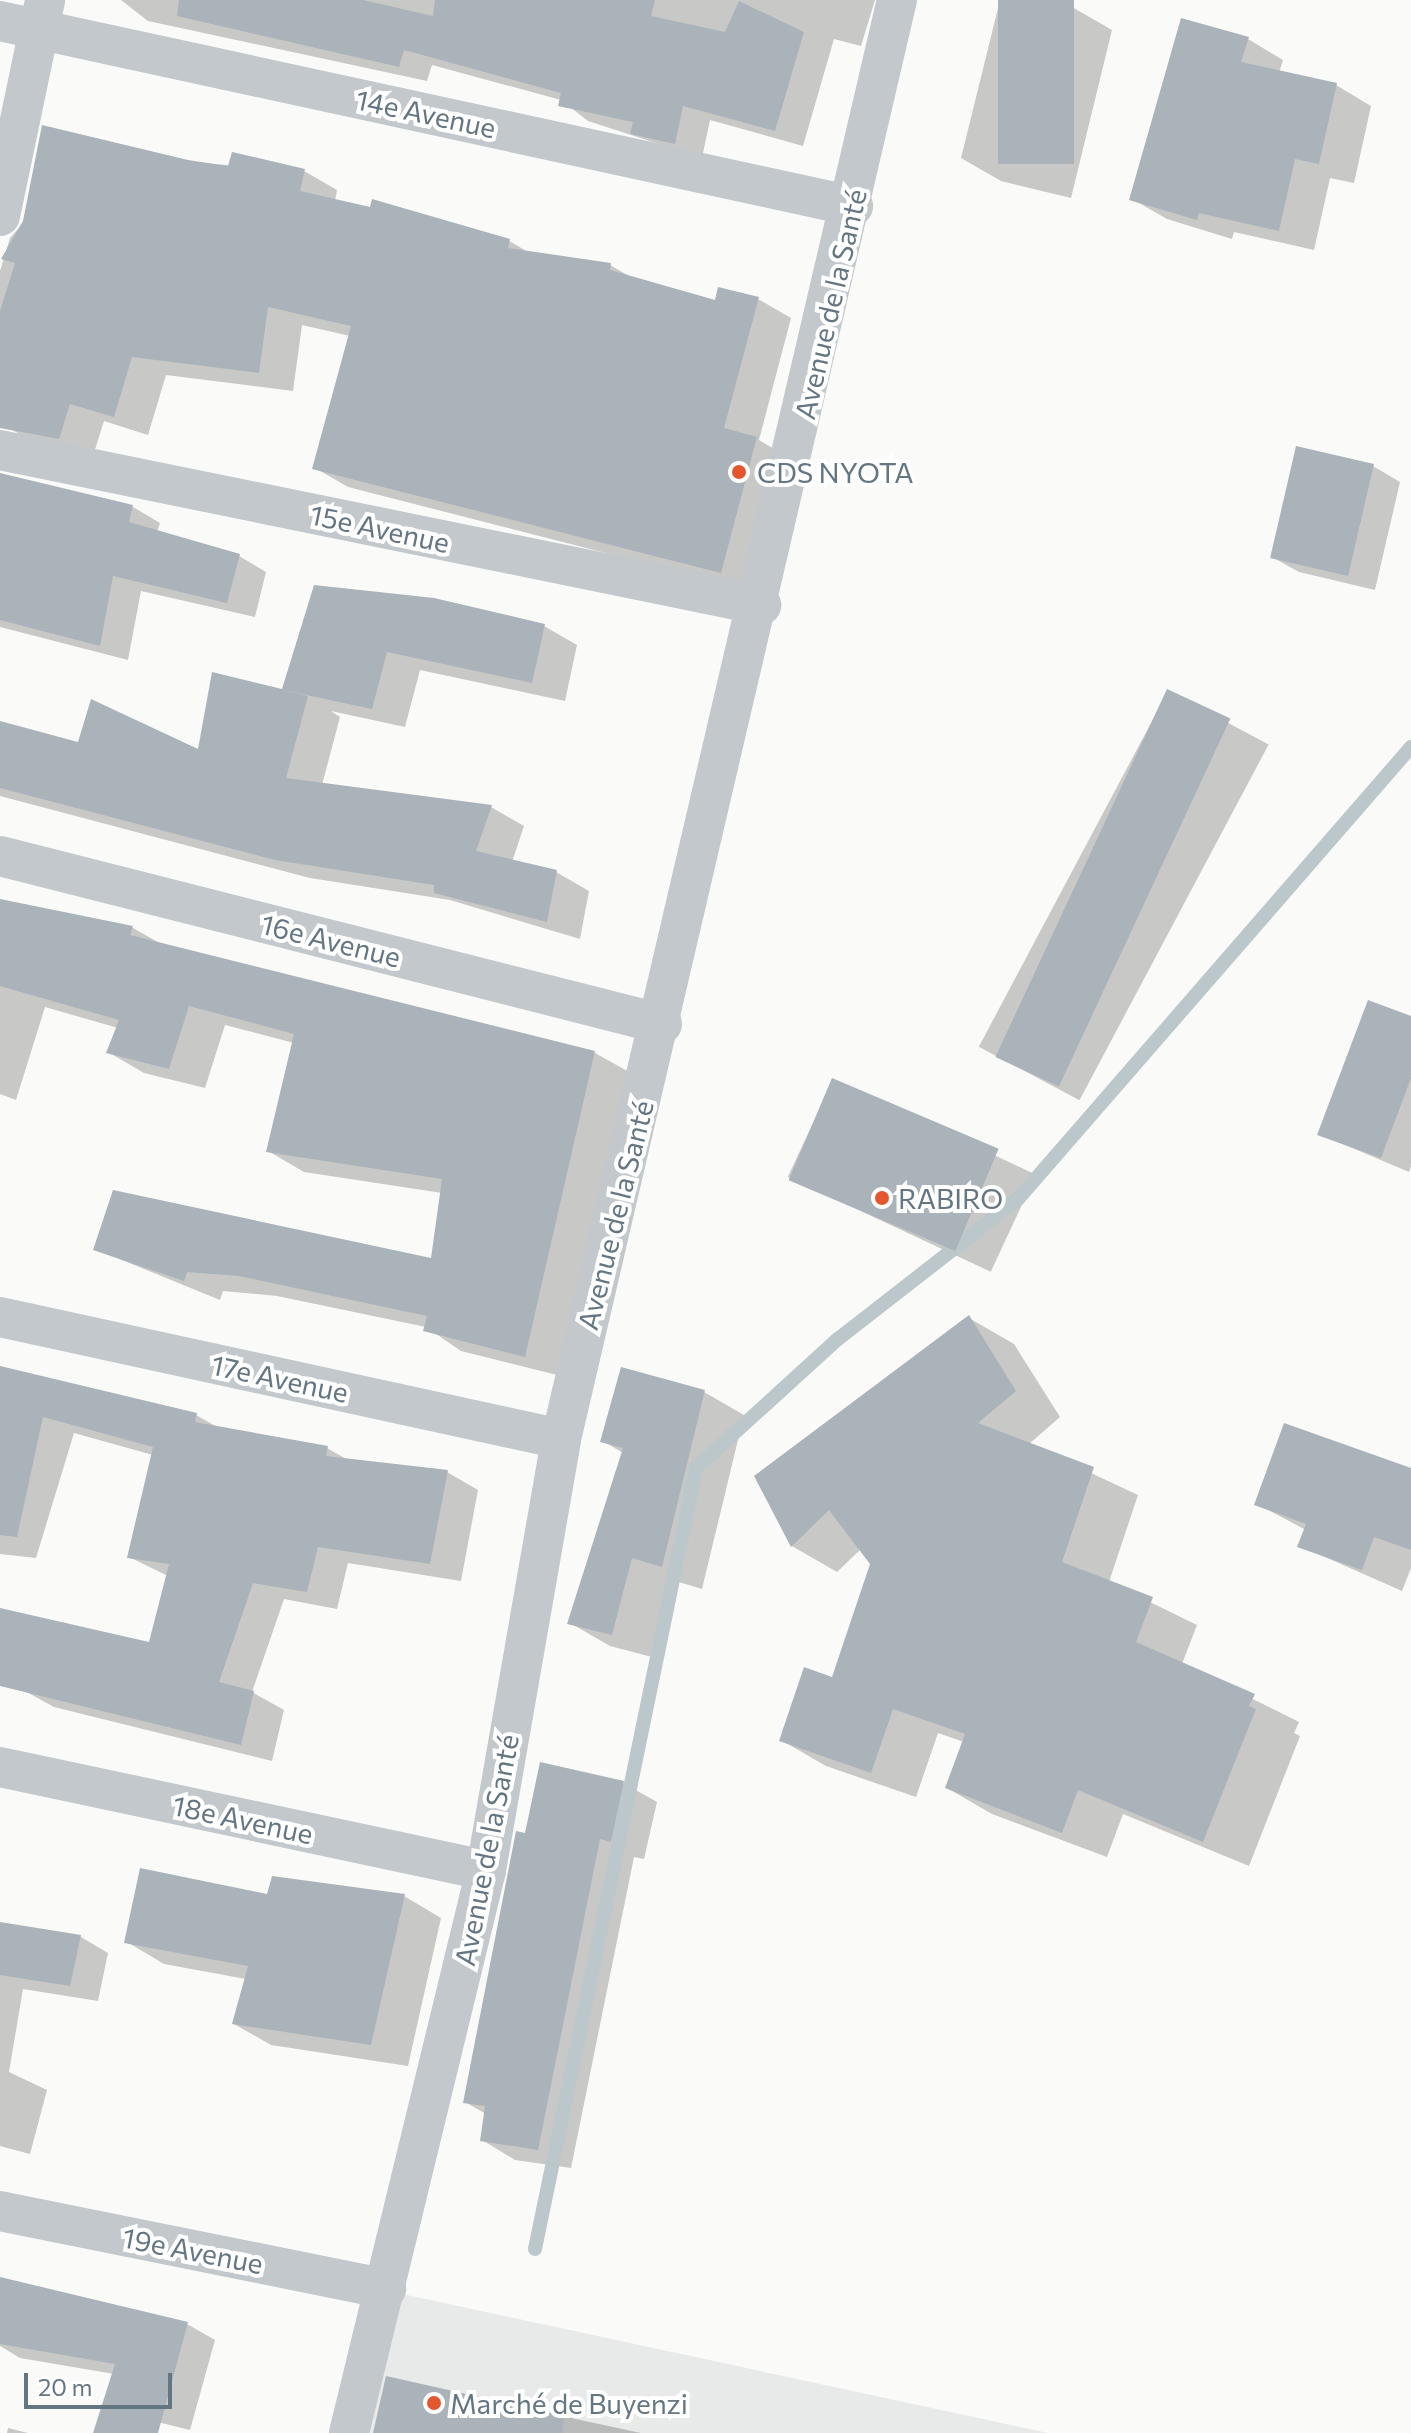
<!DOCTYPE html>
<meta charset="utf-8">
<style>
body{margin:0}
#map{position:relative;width:1411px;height:2433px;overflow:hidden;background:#fafaf8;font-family:Commissioner,sans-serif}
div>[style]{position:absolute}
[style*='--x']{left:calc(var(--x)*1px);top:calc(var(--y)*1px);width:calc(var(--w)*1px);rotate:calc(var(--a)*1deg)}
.built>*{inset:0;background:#e8e9e9}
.shadow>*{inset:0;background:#0003;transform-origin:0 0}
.stream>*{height:14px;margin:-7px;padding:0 7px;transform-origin:7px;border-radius:7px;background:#bbc7cb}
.building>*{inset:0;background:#aab3b9;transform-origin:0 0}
.street>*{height:40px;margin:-20px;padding:0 20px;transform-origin:20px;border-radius:20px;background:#c3c8cc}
.dots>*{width:22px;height:22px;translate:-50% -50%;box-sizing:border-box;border:4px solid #fff;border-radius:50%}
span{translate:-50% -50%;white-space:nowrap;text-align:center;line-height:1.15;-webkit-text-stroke:8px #fff;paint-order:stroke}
.street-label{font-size:28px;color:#657683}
.poi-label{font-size:28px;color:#657683}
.left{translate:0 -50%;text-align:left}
.scale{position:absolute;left:24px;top:2373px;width:148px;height:36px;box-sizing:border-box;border:4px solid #657683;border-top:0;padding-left:10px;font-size:24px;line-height:28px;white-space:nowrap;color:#657683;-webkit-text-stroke:6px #fff;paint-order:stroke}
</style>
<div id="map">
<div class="built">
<i style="clip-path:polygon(370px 2287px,1048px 2433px,333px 2433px)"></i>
</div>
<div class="shadow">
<i style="clip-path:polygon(121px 0,875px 0,861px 46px,834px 39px,803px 146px,710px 120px,702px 158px,588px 121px,561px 100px,432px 65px,427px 81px,148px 21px)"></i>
<i style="clip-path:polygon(1000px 0,1072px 7px,1112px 30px,1071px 198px,1001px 181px,961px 158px)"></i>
<i style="clip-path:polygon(1248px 39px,1283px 60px,1279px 73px,1336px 85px,1371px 106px,1354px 183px,1330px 178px,1314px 250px,1234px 232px,1232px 239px,1167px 219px,1132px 199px)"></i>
<i style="clip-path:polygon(188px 162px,304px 171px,337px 190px,335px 201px,509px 241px,530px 253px,610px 265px,636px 280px,716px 302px,758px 299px,791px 318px,759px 440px,789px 458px,754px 591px,348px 487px,315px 468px,350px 336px,302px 325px,293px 391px,166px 375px,148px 435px,104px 421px,93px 456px,30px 440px,0 423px,0 271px,10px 238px,24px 222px)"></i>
<i style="clip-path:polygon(1373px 466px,1400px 482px,1375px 590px,1299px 572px,1272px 557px)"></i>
<i style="clip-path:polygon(0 475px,133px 507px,160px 523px,157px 532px,239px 556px,266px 572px,255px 617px,141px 591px,128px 660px,0 627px)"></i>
<i style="clip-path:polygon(315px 588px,544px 626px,577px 645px,565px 701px,420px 670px,405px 727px,331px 711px,340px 717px,322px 785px,491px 807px,524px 826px,512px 862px,556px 872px,589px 891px,580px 939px,450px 900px,310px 878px,0 796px,0 723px,79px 744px,200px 752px,283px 692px)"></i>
<i style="left:1168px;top:691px;width:114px;height:403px;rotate:28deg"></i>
<i style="clip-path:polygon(0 901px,133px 928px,163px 945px,595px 1053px,631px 1073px,561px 1376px,461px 1351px,426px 1327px,277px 1296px,223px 1291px,220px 1300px,95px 1249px,432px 1260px,442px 1193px,304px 1172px,268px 1151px,294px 1043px,225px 1025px,205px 1088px,144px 1073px,108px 1052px,118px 1028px,45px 1007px,16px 1100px,0 1094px)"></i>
<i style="clip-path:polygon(1411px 1019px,1411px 1166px,1409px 1172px,1319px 1134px)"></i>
<i style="left:833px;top:1080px;width:224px;height:107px;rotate:25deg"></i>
<i style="clip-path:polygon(969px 1318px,1014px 1344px,1060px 1417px,1029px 1444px,1138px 1495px,1109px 1582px,1197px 1625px,1182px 1664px,1299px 1722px,1294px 1733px,1300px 1736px,1249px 1866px,1123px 1814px,1107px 1857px,992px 1814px,947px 1788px,964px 1742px,938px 1733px,916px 1797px,826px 1766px,781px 1740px,834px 1679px,872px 1564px,861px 1549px,837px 1572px,792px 1546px,757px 1476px)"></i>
<i style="clip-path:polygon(0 1368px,196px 1415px,219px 1428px,327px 1448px,348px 1460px,447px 1472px,478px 1490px,461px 1581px,348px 1563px,337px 1609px,284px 1599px,252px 1692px,284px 1710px,272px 1761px,54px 1707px,23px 1690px,0 1659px,0 1610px,150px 1645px,168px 1576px,129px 1557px,153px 1455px,74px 1433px,36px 1558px,0 1554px)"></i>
<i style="clip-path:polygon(704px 1392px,744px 1415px,702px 1589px,672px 1580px,652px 1657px,610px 1646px,570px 1623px,623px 1453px,603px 1441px)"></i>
<i style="clip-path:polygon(1411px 1470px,1411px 1568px,1402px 1591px,1300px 1546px,1306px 1530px,1257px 1504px)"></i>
<i style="clip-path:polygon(623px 1783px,657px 1802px,644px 1859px,634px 1857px,571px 2168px,515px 2160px,482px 2140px,486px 2114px,465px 2102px,526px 1835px)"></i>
<i style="clip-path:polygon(269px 1896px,404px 1896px,441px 1918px,408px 2066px,271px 2045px,234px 2024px,246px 1979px,164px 1964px,127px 1942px)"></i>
<i style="clip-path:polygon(0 1924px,81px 1937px,108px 1953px,98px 2001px,23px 1989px,9px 2072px,47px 2090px,30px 2154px,0 2146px)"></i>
<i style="clip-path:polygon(0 2298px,187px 2324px,215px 2340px,190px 2430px,133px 2416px,114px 2374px,20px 2358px,0 2346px)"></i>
<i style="clip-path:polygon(388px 2379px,641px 2433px,375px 2433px)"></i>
<i style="clip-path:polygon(8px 2428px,28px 2433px,7px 2433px)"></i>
</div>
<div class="stream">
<i style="--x:535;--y:2249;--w:797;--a:-78.35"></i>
<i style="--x:696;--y:1468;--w:192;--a:-42.3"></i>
<i style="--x:838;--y:1339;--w:229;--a:-37.9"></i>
<i style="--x:1019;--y:1198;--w:598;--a:-49"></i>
</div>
<div class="building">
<i style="clip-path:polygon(179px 0,363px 0,433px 16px,435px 0,655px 0,651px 16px,725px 32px,739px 1px,804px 32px,775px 131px,683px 106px,675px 144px,630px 134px,633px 122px,558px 106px,561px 93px,404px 50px,399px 67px,177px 16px)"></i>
<i style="left:998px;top:0;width:76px;height:164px"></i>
<i style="clip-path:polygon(1181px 18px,1249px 37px,1241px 62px,1337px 83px,1319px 164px,1295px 159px,1279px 231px,1199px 213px,1197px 220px,1129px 200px)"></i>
<i style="clip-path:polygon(42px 125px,188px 160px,228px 166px,232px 152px,305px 169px,300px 191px,370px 207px,372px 199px,510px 239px,508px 248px,611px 263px,610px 270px,715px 300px,718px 287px,759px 297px,724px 428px,757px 437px,721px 573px,312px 469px,351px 326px,268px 307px,259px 373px,132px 357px,114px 417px,70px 404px,59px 439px,0 428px,0 311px,15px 263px,1px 259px,23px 221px)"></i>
<i style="left:1296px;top:446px;width:80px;height:115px;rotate:13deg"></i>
<i style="clip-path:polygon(0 473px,133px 505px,129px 522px,240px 554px,227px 603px,113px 576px,100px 646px,0 620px)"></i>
<i style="clip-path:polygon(314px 585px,434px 598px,545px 624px,532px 683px,387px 652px,372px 709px,283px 690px,308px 696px,286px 778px,492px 805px,476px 851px,557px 870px,547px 922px,434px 893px,434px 885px,275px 860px,0 788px,0 721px,78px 742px,91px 699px,198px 749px,212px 672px,282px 689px)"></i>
<i style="left:1167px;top:689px;width:70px;height:406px;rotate:25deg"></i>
<i style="clip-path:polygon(0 899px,133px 926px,130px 935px,595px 1051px,525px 1357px,423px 1331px,427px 1316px,239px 1276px,187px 1272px,184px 1281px,93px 1250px,113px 1190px,431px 1258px,442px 1179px,266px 1152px,294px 1034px,189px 1006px,169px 1069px,106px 1053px,119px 1020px,0 986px)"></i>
<i style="clip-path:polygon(1368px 1000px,1411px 1016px,1411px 1078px,1381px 1158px,1317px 1135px)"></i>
<i style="left:832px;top:1078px;width:181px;height:111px;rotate:23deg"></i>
<i style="clip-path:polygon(969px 1315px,1016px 1391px,978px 1423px,1094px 1467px,1062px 1562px,1153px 1597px,1136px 1642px,1255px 1694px,1249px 1706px,1256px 1709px,1203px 1842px,1078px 1790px,1062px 1833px,945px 1788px,965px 1734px,893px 1709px,871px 1773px,779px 1741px,804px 1667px,832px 1677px,870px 1564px,829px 1510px,791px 1547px,754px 1476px)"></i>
<i style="clip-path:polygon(0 1366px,197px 1413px,195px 1422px,328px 1446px,326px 1456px,448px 1470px,430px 1564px,318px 1547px,307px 1592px,253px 1583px,219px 1682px,254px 1691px,241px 1745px,0 1686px,0 1608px,149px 1642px,169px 1564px,127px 1558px,153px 1447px,43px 1417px,17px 1537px,0 1535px)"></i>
<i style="clip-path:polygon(621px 1367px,705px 1390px,662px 1567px,632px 1558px,612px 1635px,567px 1624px,623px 1448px,600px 1442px)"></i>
<i style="clip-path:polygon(1284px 1423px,1411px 1468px,1411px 1550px,1374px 1537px,1362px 1570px,1297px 1547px,1306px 1524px,1254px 1505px)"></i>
<i style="clip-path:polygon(540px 1762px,624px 1781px,611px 1842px,600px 1839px,538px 2150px,480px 2141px,485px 2106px,463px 2103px,516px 1831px,525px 1833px)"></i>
<i style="clip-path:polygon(140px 1868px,267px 1894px,272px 1876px,405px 1894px,371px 2045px,232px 2024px,248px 1966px,124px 1943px)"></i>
<i style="clip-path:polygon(0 1922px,81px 1935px,70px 1986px,0 1975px)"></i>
<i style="clip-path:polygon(0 2277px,188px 2322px,158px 2433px,93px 2433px,115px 2364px,0 2344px)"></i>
<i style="clip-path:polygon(386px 2376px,564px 2416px,562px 2433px,373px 2433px)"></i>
</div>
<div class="street">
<i style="--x:0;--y:21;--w:873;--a:12.24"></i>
<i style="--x:0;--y:216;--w:221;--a:-78.2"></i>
<i style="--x:0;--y:450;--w:777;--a:11.51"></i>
<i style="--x:0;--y:856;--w:683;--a:14.24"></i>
<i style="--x:0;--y:1317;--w:574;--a:12.27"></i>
<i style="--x:0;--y:1767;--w:497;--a:12"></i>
<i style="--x:0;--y:2211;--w:394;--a:11.4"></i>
<i style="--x:349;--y:2433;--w:579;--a:-76.32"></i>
<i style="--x:486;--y:1870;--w:437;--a:-80.1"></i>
<i style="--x:561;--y:1439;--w:1478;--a:-76.86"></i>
</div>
<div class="dots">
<i style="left:739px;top:472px;background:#e4572e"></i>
<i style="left:882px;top:1198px;background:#e4572e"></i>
<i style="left:434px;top:2403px;background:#e4572e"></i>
</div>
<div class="street-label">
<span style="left:426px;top:113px;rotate:12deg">14e Avenue</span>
<span style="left:830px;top:304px;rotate:-77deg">Avenue de la Santé</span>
<span style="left:380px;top:528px;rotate:12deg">15e Avenue</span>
<span style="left:331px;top:940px;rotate:14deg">16e Avenue</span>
<span style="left:615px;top:1215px;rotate:-76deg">Avenue de la Santé</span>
<span style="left:280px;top:1378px;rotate:12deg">17e Avenue</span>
<span style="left:243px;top:1819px;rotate:12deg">18e Avenue</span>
<span style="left:486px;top:1850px;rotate:-79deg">Avenue de la Santé</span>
<span style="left:193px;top:2250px;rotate:11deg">19e Avenue</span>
</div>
<div class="poi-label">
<span class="left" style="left:757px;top:472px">CDS NYOTA</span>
<span class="left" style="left:898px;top:1198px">RABIRO</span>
<span class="left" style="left:450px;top:2403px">Marché de Buyenzi</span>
</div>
<div class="scale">20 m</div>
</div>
